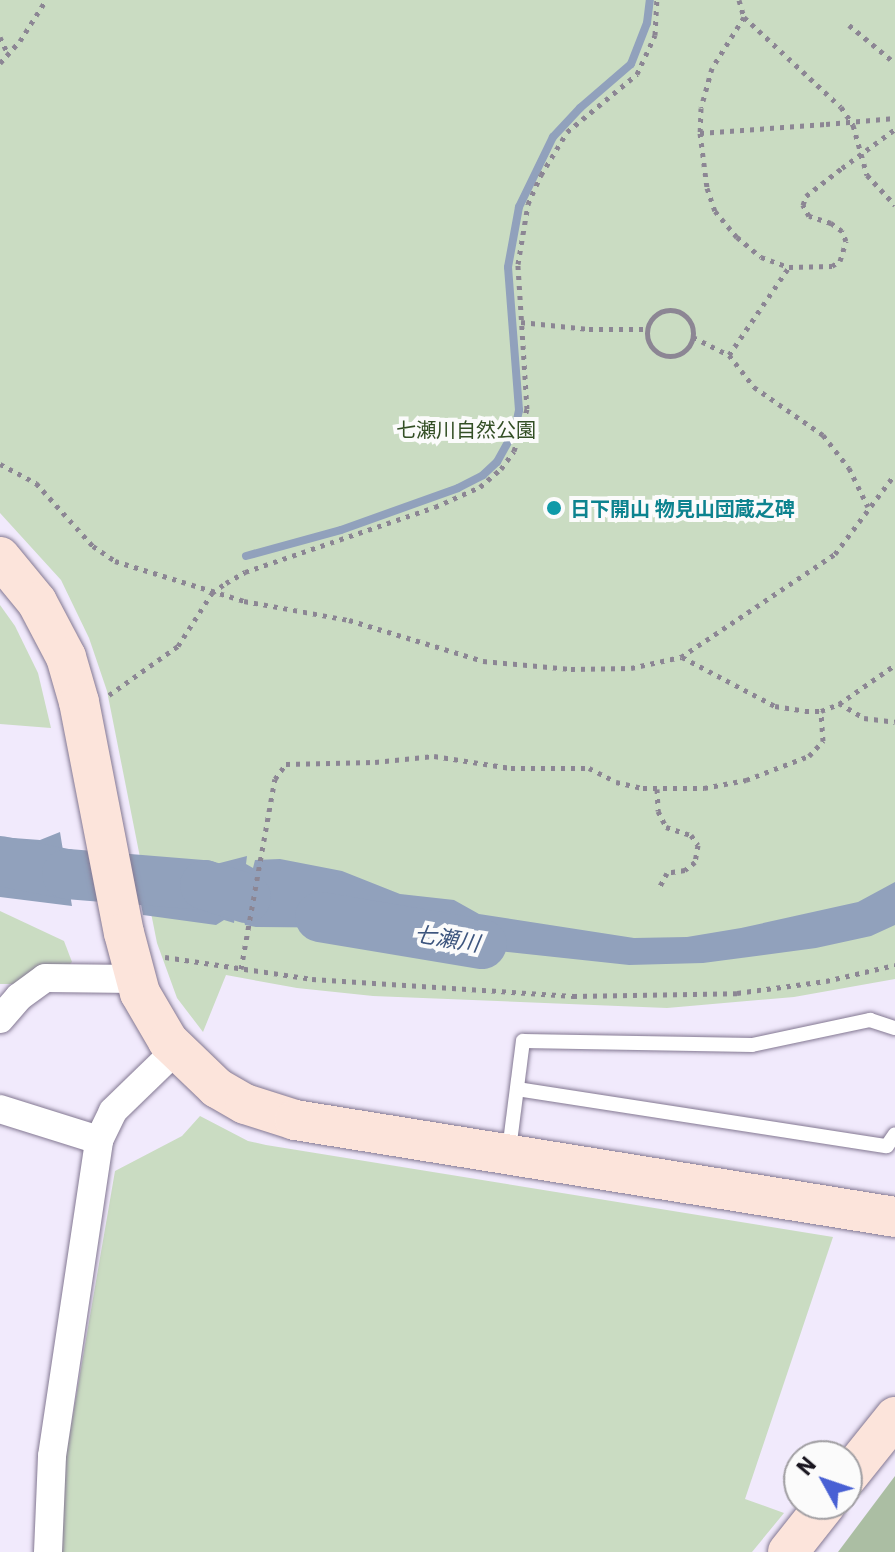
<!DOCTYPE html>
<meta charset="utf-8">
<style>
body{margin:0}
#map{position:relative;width:895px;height:1552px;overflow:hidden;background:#f1eafc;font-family:"IBM Plex Sans","Noto Sans JP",sans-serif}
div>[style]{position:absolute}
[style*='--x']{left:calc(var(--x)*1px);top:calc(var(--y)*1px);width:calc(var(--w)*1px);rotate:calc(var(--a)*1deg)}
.green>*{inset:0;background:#cadcc2}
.forest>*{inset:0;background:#abbea3}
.water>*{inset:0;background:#91a1bc}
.stream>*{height:8px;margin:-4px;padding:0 4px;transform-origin:4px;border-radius:4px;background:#91a1bc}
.river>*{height:50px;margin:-25px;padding:0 25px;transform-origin:25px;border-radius:25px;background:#91a1bc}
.path>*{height:5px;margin-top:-2.5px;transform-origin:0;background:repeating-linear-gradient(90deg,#8c8694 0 4px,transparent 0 10px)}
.path>.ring{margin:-2.5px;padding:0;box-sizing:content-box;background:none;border:5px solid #8c8694;border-radius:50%}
.roads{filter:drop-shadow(0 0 2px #837892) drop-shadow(0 0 2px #837892)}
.lane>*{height:14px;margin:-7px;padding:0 7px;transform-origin:7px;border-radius:7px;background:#fff}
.street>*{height:28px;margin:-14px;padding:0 14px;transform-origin:14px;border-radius:14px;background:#fff}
.secondary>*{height:40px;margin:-20px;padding:0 20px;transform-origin:20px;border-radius:20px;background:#fce4db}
.path-bridge>*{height:5px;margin-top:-2.5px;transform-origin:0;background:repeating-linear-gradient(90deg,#8c8694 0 4px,transparent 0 10px)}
.dots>*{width:22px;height:22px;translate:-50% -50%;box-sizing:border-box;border:4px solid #fbfbfb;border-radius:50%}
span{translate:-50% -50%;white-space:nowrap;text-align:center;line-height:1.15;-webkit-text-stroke:8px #fbfbfb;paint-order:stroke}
.park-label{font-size:20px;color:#334f25}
.culture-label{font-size:20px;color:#0d838f;font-weight:700}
.left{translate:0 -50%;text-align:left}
.water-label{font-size:22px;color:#3d557e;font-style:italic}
.north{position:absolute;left:783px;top:1440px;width:80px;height:80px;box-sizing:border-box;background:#fbfbfb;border:2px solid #a19fa3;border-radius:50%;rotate:310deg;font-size:22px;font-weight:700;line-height:32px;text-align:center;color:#19151f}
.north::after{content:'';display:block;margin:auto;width:28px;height:36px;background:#4860d4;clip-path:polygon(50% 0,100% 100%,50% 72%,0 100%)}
</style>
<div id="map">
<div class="green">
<i style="clip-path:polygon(0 0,895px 0,895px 979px,794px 997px,667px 1008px,373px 996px,297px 988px,226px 975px,203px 1032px,177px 998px,157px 943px,107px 691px,89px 638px,61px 580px,0 513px)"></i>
<i style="clip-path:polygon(0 605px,15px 626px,38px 673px,51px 728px,0 724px)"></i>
<i style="clip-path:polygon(0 911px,64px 941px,72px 962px,64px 970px,18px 984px,0 984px)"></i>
<i style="clip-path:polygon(200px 1116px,248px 1141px,266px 1145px,833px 1237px,745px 1499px,784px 1513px,752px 1552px,62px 1552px,62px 1478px,115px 1171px,182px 1136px)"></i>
</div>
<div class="forest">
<i style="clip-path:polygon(895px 1476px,895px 1552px,838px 1552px)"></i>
</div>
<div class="water">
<i style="clip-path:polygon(60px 832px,72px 906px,0 897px,0 837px,40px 840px)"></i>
<i style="clip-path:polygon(131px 855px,143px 856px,185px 872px,247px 856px,246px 864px,253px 868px,255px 860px,280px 859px,342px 871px,400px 894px,454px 900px,479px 914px,634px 938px,687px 937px,741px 928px,858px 902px,895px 882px,895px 925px,871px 936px,816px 948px,703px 963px,629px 965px,480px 949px,381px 928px,256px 927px,245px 925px,242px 913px,235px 915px,234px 923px,224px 920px,216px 925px,143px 915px,140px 899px,185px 896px,187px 891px,144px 864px,133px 864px)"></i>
</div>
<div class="stream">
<i style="--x:246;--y:556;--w:98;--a:-15.3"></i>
<i style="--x:341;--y:530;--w:124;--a:-19.7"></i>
<i style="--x:458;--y:488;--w:28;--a:-27"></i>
<i style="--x:483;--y:475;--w:19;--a:-43"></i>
<i style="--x:497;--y:462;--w:38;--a:-61"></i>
<i style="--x:515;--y:429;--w:19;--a:-78"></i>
<i style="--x:519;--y:410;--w:143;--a:-94.4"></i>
<i style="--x:508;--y:267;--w:61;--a:-79.6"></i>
<i style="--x:519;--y:207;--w:78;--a:-64.1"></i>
<i style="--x:553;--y:137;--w:40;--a:-47"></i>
<i style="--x:580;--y:108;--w:67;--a:-40.8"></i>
<i style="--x:631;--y:64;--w:44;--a:-68.7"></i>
<i style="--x:647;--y:23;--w:23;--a:-83"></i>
</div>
<div class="river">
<i style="--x:0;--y:861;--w:68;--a:11"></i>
<i style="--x:67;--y:874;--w:138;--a:4.6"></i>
<i style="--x:205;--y:885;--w:43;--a:17.6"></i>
<i style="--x:320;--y:917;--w:164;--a:9.5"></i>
</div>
<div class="path">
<i style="--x:739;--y:0;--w:18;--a:74"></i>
<i style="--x:744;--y:17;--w:60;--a:122.1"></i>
<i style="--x:712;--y:68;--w:41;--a:105.4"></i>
<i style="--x:701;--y:108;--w:25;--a:92"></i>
<i style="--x:700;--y:133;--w:55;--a:82.7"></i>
<i style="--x:707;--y:188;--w:24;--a:71"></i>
<i style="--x:715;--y:211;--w:34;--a:50"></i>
<i style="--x:737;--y:237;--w:31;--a:40"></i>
<i style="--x:761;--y:257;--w:30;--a:20"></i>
<i style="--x:744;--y:17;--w:132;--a:42.9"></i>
<i style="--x:841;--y:107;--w:22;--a:56"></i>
<i style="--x:853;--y:125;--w:52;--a:74.4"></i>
<i style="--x:867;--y:175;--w:41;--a:47"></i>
<i style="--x:849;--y:25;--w:60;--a:39.6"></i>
<i style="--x:0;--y:37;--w:19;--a:65"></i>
<i style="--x:0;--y:63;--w:30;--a:-48"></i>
<i style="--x:20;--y:41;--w:49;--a:-57.6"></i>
<i style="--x:700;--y:133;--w:126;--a:-4.1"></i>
<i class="ring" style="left:647px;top:310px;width:41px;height:41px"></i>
<i style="--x:521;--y:322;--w:68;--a:5.9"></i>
<i style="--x:589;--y:329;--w:58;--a:0"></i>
<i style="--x:693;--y:337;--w:40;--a:26.6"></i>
<i style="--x:729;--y:355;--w:41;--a:52"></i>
<i style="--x:754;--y:387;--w:84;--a:34.8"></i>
<i style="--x:823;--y:435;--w:42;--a:51.8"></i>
<i style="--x:849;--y:468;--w:43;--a:64"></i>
<i style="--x:729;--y:355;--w:107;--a:-55.7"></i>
<i style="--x:789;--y:267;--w:43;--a:-1.3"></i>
<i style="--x:832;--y:266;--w:9;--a:-32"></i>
<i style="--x:840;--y:261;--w:21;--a:-73"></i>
<i style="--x:846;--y:241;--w:11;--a:-112"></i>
<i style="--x:842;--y:231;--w:14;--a:-144"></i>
<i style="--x:831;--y:223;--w:23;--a:-162"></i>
<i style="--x:809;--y:216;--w:13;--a:-119"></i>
<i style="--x:803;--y:205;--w:9;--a:-72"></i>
<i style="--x:806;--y:196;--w:46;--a:-37.9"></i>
<i style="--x:0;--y:464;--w:41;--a:27.8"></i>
<i style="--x:36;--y:483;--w:85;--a:47.9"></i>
<i style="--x:93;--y:546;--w:27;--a:34"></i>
<i style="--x:115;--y:561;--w:135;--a:17.2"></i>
<i style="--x:244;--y:601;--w:107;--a:10.3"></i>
<i style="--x:349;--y:620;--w:140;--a:17"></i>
<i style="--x:483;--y:661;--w:88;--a:5.2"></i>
<i style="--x:571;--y:669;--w:60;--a:-1"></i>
<i style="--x:631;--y:668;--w:51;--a:-12.4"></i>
<i style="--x:681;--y:657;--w:185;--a:-33.8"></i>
<i style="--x:835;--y:554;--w:100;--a:-53.1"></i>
<i style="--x:682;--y:657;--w:105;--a:27.8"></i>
<i style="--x:775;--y:706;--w:30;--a:9"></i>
<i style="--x:805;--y:711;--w:16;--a:0"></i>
<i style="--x:821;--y:711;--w:19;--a:-21"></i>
<i style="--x:839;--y:704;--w:68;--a:-34.9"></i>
<i style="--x:109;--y:695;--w:85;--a:-35.4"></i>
<i style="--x:178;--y:646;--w:63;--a:-57.3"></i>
<i style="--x:212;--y:593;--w:17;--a:-36"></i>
<i style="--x:226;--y:583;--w:22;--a:-30"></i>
<i style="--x:245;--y:572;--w:201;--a:-18.9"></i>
<i style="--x:435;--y:507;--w:49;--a:-24"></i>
<i style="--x:480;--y:487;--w:28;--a:-41"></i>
<i style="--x:501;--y:469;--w:22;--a:-54"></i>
<i style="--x:514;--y:451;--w:44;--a:-72.8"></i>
<i style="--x:527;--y:409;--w:145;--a:-93.6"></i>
<i style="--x:518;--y:264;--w:61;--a:-80.5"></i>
<i style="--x:528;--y:204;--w:32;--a:-66"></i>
<i style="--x:541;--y:175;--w:50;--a:-58.8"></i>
<i style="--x:567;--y:132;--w:91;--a:-39.6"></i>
<i style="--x:637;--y:74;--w:43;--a:-65.2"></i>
<i style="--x:655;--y:35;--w:35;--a:-87"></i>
<i style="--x:839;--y:703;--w:29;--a:31"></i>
<i style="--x:864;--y:718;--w:31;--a:7"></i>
<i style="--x:657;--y:789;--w:22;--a:87"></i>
<i style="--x:658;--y:811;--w:18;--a:63"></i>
<i style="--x:666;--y:827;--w:26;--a:18"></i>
<i style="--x:691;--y:835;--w:12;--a:55"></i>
<i style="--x:698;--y:845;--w:17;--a:100"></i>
<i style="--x:695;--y:862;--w:13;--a:141"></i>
<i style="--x:685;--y:870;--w:18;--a:171"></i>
<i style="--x:667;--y:873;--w:19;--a:118"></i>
<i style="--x:165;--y:957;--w:149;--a:8.5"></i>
<i style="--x:312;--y:979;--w:262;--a:3.7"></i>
<i style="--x:573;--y:996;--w:164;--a:-1"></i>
<i style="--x:737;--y:993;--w:90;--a:-7.7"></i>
<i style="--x:826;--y:981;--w:71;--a:-13.1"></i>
<i style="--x:241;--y:969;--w:193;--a:-79.9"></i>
<i style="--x:275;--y:779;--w:19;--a:-54"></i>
<i style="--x:286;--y:764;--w:89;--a:-1.3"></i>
<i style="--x:375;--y:762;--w:59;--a:-5.8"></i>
<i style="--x:434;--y:756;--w:78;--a:8.9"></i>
<i style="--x:511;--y:768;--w:78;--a:0"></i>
<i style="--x:589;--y:768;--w:30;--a:27"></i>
<i style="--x:616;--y:782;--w:28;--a:13"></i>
<i style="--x:643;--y:788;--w:61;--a:0"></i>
<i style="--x:704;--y:788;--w:43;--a:-10.8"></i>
<i style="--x:746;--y:780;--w:67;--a:-20.9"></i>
<i style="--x:809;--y:756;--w:21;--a:-47"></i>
<i style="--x:823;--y:741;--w:30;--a:-94"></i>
</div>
<div class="roads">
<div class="lane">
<i style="--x:517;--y:1089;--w:374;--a:8.8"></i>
<i style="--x:887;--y:1146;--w:14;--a:-56"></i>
<i style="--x:509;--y:1150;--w:110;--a:-82.7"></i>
<i style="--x:523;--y:1041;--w:229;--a:1"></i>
<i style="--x:752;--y:1045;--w:121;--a:-12"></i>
<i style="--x:870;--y:1020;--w:26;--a:18"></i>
</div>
<div class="street">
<i style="--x:0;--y:1019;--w:29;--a:-49"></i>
<i style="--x:19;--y:997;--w:32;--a:-36"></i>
<i style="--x:45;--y:978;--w:90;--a:0.6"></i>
<i style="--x:0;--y:1109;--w:104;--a:17.4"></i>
<i style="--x:48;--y:1552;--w:96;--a:-87.6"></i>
<i style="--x:52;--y:1456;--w:319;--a:-81.5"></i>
<i style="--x:99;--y:1140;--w:32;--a:-64"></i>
<i style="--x:113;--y:1111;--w:88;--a:-44.1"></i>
</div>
<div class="secondary">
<i style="--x:0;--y:557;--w:58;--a:50.6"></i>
<i style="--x:37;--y:602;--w:62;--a:62.2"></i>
<i style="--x:66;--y:657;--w:47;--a:73.9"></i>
<i style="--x:79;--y:702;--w:235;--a:79"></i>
<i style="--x:124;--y:933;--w:62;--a:75.1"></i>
<i style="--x:140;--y:993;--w:56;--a:59.7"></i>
<i style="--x:168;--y:1041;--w:68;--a:43.8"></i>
<i style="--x:217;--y:1088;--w:32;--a:30"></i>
<i style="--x:245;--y:1104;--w:52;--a:17.7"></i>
<i style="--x:295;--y:1120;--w:608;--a:9.18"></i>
<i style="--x:847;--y:1477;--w:77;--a:-51.3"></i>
<i style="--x:788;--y:1552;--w:61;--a:-51.6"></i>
</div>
</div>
<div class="path-bridge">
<i style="--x:826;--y:124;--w:69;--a:-5"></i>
<i style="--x:842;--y:168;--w:66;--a:-36.3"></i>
</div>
<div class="dots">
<i style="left:554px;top:508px;background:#0f9aa8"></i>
</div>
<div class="park-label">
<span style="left:466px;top:429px">七瀬川自然公園</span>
</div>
<div class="culture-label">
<span class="left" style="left:570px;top:508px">日下開山 物見山団蔵之碑</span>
</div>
<div class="water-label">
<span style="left:447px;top:938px;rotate:9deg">七瀬川</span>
</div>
<div class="north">N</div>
</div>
